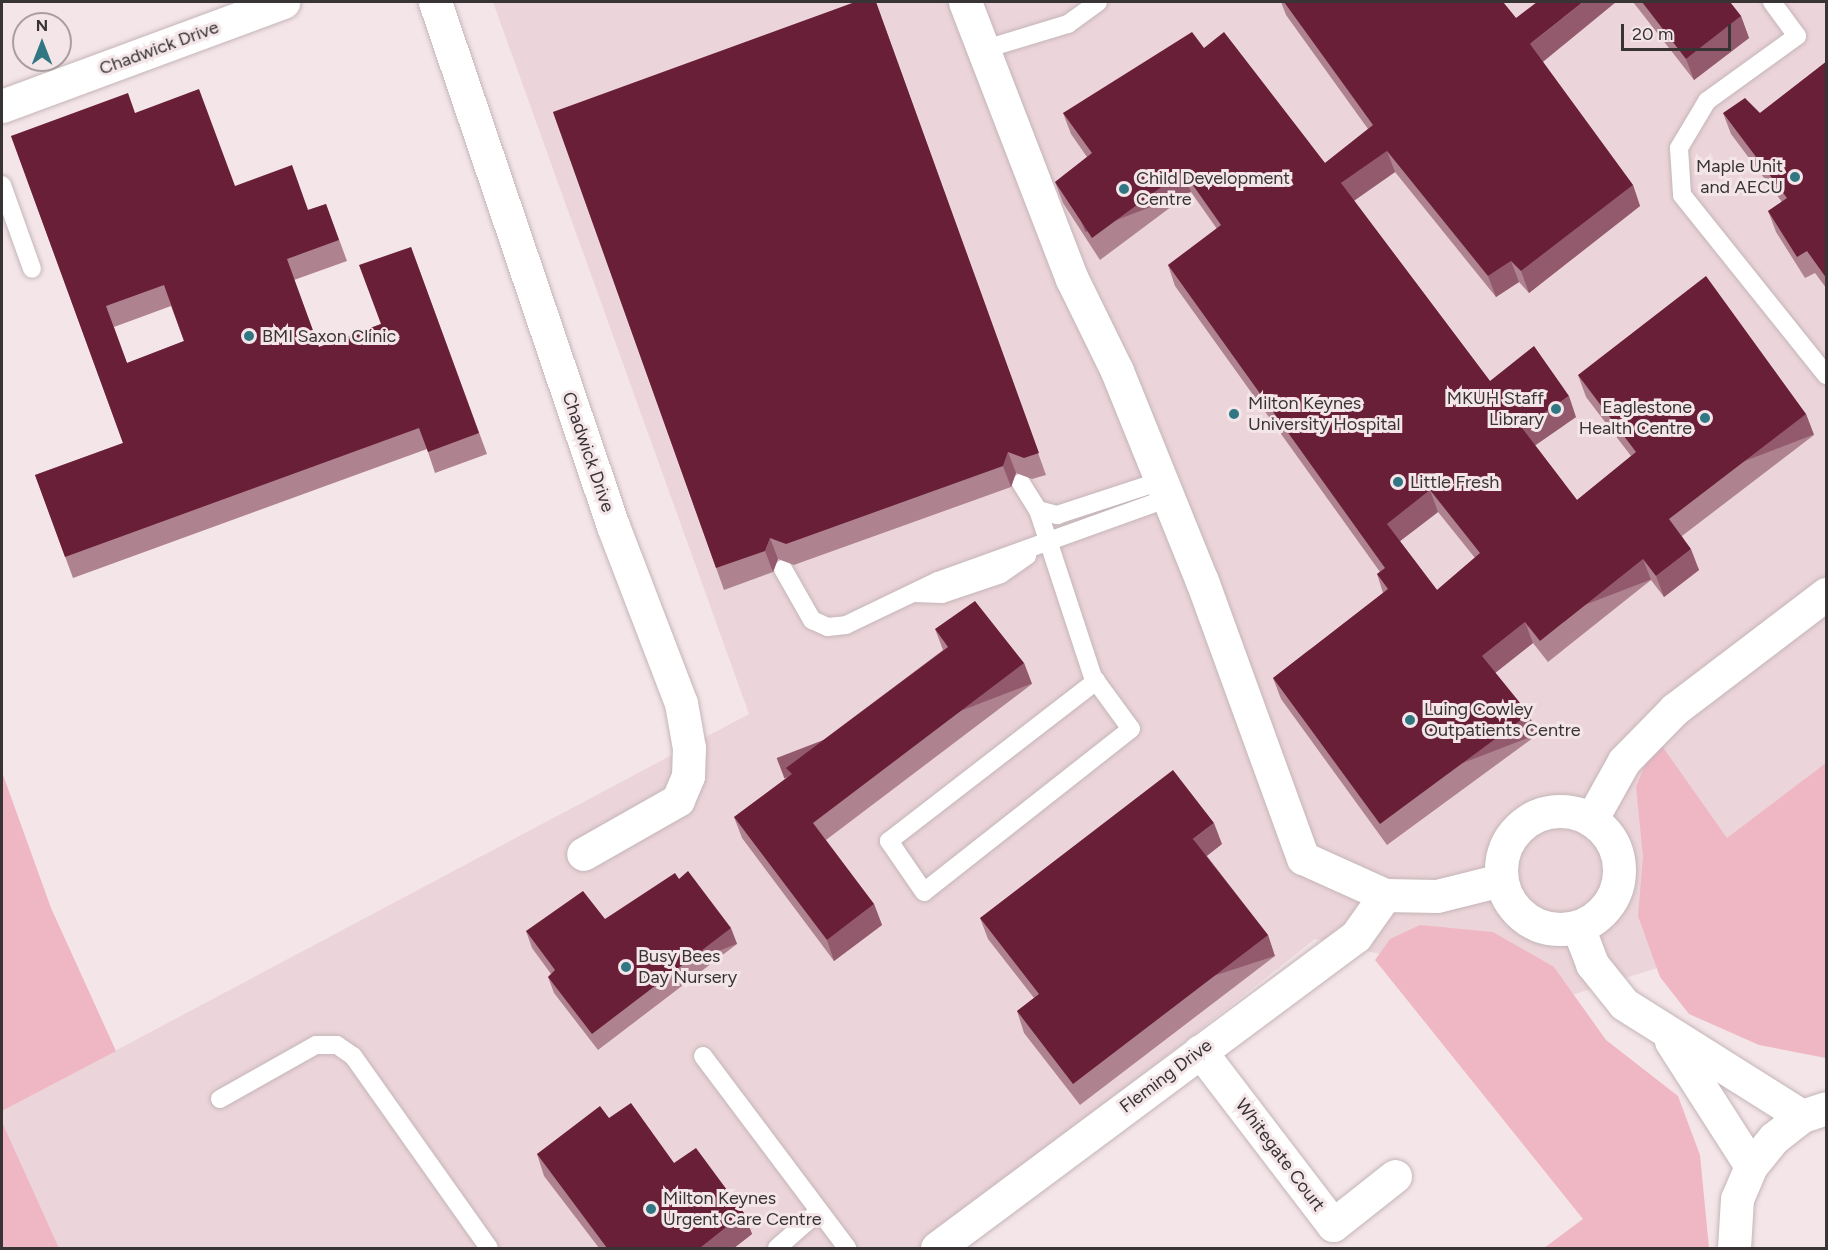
<!DOCTYPE html>
<style>
body{margin:0}
#map{position:relative;width:1828px;height:1250px;overflow:hidden;background:#f4e5e8;font-family:Figtree,sans-serif}
div>[style]{position:absolute}
[style*='--x']{left:calc(var(--x)*1px);top:calc(var(--y)*1px);width:calc(var(--w)*1px);rotate:calc(var(--a)*1deg)}
.built>*{inset:0;background:#ecd5da}
.green>*{inset:0;background:#efb7c4}
.roads{filter:drop-shadow(0 0 2px #c4b5b8) drop-shadow(0 0 2px #c4b5b8)}
.service>*{height:18px;margin:-9px;padding:0 9px;transform-origin:9px;border-radius:9px;background:#fff}
.minor>*{height:33px;margin:-16.5px;padding:0 16.5px;transform-origin:16.5px;border-radius:16.5px;background:#fff}
.tertiary>*{height:33px;margin:-16.5px;padding:0 16.5px;transform-origin:16.5px;border-radius:16.5px;background:#fff}
.tertiary>.ring{margin:-16.5px;padding:0;box-sizing:content-box;background:none;border:33px solid #fff;border-radius:50%}
.trunk>*{height:33px;margin:-16.5px;padding:0 16.5px;transform-origin:16.5px;border-radius:16.5px;background:#fff}
.wall>*{inset:0;background:#af8290}
.shaded-wall>*{inset:0;background:#935a6e;transform-origin:0 0}
.building>*{inset:0;background:#6a1f39}
.dots>*{width:16px;height:16px;translate:-50% -50%;box-sizing:border-box;border:3px solid #f4e5e8;border-radius:50%}
span{translate:-50% -50%;white-space:nowrap;text-align:center;line-height:1.15;-webkit-text-stroke:6px #f4e5e8;paint-order:stroke}
.street-label{font-size:18px;color:#383334}
.poi-label{font-size:18px;color:#383334}
.right{translate:-100% -50%;text-align:right}
.left{translate:0 -50%;text-align:left}
.frame{position:absolute;inset:0;border:3px solid #383334;pointer-events:none}
.north{position:absolute;left:12px;top:12px;width:60px;height:60px;box-sizing:border-box;background:#f4e5e8;border:2px solid #a99ea0;border-radius:50%;rotate:0deg;font-size:16px;font-weight:700;line-height:24px;text-align:center;color:#383334}
.north::after{content:'';display:block;margin:auto;width:21px;height:27px;background:#307683;clip-path:polygon(50% 0,100% 100%,50% 72%,0 100%)}
.scale{position:absolute;left:1621px;top:24px;width:110px;height:27px;box-sizing:border-box;border:3px solid #383334;border-top:0;padding-left:8px;font-size:18px;line-height:21px;white-space:nowrap;color:#383334;-webkit-text-stroke:4px #f4e5e8;paint-order:stroke}
</style>
<div id="map">
<div class="built">
<i style="clip-path:polygon(493px 2px,1826px 2px,1826px 882px,1711px 951px,1534px 1007px,1449px 970px,1315px 939px,923px 1248px,59px 1248px,2px 1123px,2px 1111px,749px 714px)"></i>
</div>
<div class="green">
<i style="clip-path:polygon(1660px 743px,1727px 838px,1826px 763px,1826px 1058px,1759px 1045px,1689px 1014px,1660px 977px,1638px 916px,1643px 857px,1636px 787px,1652px 748px)"></i>
<i style="clip-path:polygon(2px 772px,51px 908px,116px 1051px,2px 1111px)"></i>
<i style="clip-path:polygon(1420px 925px,1493px 932px,1554px 967px,1606px 1040px,1678px 1096px,1700px 1155px,1709px 1248px,1544px 1248px,1583px 1219px,1375px 960px,1390px 939px)"></i>
<i style="clip-path:polygon(2px 1122px,59px 1248px,2px 1248px)"></i>
</div>
<div class="roads">
<div class="service">
<i style="--x:1772;--y:2;--w:42;--a:53.7"></i>
<i style="--x:1797;--y:36;--w:111;--a:144.2"></i>
<i style="--x:1707;--y:101;--w:55;--a:120.8"></i>
<i style="--x:1679;--y:148;--w:47;--a:86.3"></i>
<i style="--x:1682;--y:195;--w:231;--a:51.3"></i>
<i style="--x:982;--y:50;--w:90;--a:-16.8"></i>
<i style="--x:1068;--y:24;--w:37;--a:-36"></i>
<i style="--x:2;--y:185;--w:89;--a:70.3"></i>
<i style="--x:1021;--y:483;--w:32;--a:58"></i>
<i style="--x:1038;--y:510;--w:20;--a:15"></i>
<i style="--x:1057;--y:515;--w:109;--a:-18.1"></i>
<i style="--x:1038;--y:510;--w:176;--a:71.8"></i>
<i style="--x:1093;--y:677;--w:5;--a:53"></i>
<i style="--x:1096;--y:681;--w:59;--a:53.9"></i>
<i style="--x:1131;--y:729;--w:263;--a:141.8"></i>
<i style="--x:924;--y:892;--w:62;--a:-124.5"></i>
<i style="--x:889;--y:841;--w:262;--a:-37.7"></i>
<i style="--x:783;--y:569;--w:59;--a:60.4"></i>
<i style="--x:812;--y:620;--w:17;--a:24"></i>
<i style="--x:828;--y:627;--w:18;--a:-6"></i>
<i style="--x:846;--y:625;--w:102;--a:-25.6"></i>
<i style="--x:938;--y:581;--w:245;--a:-19.8"></i>
<i style="--x:914;--y:593;--w:28;--a:2"></i>
<i style="--x:942;--y:594;--w:62;--a:-18.7"></i>
<i style="--x:1001;--y:574;--w:32;--a:-35"></i>
<i style="--x:703;--y:1056;--w:240;--a:53.1"></i>
<i style="--x:220;--y:1099;--w:110;--a:-29.4"></i>
<i style="--x:316;--y:1045;--w:21;--a:0"></i>
<i style="--x:337;--y:1045;--w:19;--a:35"></i>
<i style="--x:353;--y:1056;--w:235;--a:54.7"></i>
<i style="--x:777;--y:1248;--w:56;--a:-41.4"></i>
</div>
<div class="minor">
<i style="--x:435;--y:2;--w:553;--a:71.24"></i>
<i style="--x:613;--y:526;--w:190;--a:69"></i>
<i style="--x:681;--y:703;--w:46;--a:79.9"></i>
<i style="--x:689;--y:748;--w:28;--a:92"></i>
<i style="--x:688;--y:776;--w:26;--a:113"></i>
<i style="--x:678;--y:800;--w:109;--a:150.4"></i>
<i style="--x:965;--y:2;--w:297;--a:68.9"></i>
<i style="--x:1072;--y:279;--w:102;--a:63.9"></i>
<i style="--x:1117;--y:371;--w:227;--a:68"></i>
<i style="--x:1202;--y:581;--w:295;--a:70"></i>
<i style="--x:1303;--y:858;--w:90;--a:24.3"></i>
<i style="--x:1385;--y:895;--w:52;--a:1.1"></i>
<i style="--x:1437;--y:896;--w:66;--a:-14"></i>
<i style="--x:2;--y:106;--w:300;--a:-20.3"></i>
<i style="--x:1200;--y:1051;--w:219;--a:52.6"></i>
<i style="--x:1333;--y:1225;--w:79;--a:-38.3"></i>
<i style="--x:937;--y:1248;--w:522;--a:-36.67"></i>
<i style="--x:1356;--y:936;--w:50;--a:-54.7"></i>
</div>
<div class="tertiary">
<i class="ring" style="left:1501px;top:811px;width:85px;height:85px"></i>
<i style="--x:1591;--y:820;--w:68;--a:-60.8"></i>
<i style="--x:1624;--y:761;--w:73;--a:-45.6"></i>
<i style="--x:1675;--y:709;--w:190;--a:-37.3"></i>
<i style="--x:1578;--y:927;--w:40;--a:69"></i>
<i style="--x:1592;--y:964;--w:51;--a:51.3"></i>
<i style="--x:1624;--y:1004;--w:210;--a:32.2"></i>
<i style="--x:1671;--y:1041;--w:148;--a:57.4"></i>
</div>
<div class="trunk">
<i style="--x:1734;--y:1248;--w:49;--a:-86.5"></i>
<i style="--x:1737;--y:1199;--w:36;--a:-67"></i>
<i style="--x:1751;--y:1166;--w:36;--a:-51"></i>
<i style="--x:1774;--y:1138;--w:36;--a:-38"></i>
<i style="--x:1802;--y:1116;--w:25;--a:-18"></i>
</div>
</div>
<div class="wall">
<i style="clip-path:polygon(876px 2px,1046px 475px,1032px 479px,1016px 473px,1011px 487px,794px 565px,778px 559px,773px 572px,724px 590px,553px 112px)"></i>
<i style="clip-path:polygon(evenodd,1281px 2px,1503px 2px,1516px 18px,1543px 62px,1633px 185px,1640px 206px,1529px 293px,1519px 282px,1496px 297px,1395px 172px,1354px 201px,1490px 381px,1576px 417px,1535px 445px,1577px 500px,1631px 456px,1586px 397px,1578px 375px,1806px 414px,1814px 435px,1682px 536px,1699px 570px,1664px 597px,1651px 580px,1548px 662px,1533px 643px,1495px 673px,1537px 735px,1387px 845px,1281px 699px,1273px 678px,1383px 593px,1377px 574px,1380px 572px,1175px 286px,1168px 265px,1217px 229px,1191px 192px,1100px 260px,1063px 203px,1055px 182px,1087px 157px,1071px 134px,1063px 113px,1204px 48px,1325px 163px,1368px 129px,1286px 15px,1281px 2px,1438px 512px,1475px 558px,1437px 590px,1400px 541px,1438px 512px)"></i>
<i style="clip-path:polygon(1633px 2px,1730px 2px,1741px 16px,1749px 38px,1694px 80px)"></i>
<i style="clip-path:polygon(1827px 61px,1827px 289px,1815px 273px,1805px 278px,1776px 232px,1768px 211px,1782px 202px,1731px 134px,1723px 113px,1760px 113px)"></i>
<i style="clip-path:polygon(evenodd,135px 113px,235px 186px,308px 210px,326px 204px,347px 261px,294px 280px,319px 347px,381px 324px,411px 247px,487px 454px,435px 473px,427px 449px,73px 578px,35px 475px,123px 443px,11px 136px,135px 113px,171px 306px,184px 341px,127px 363px,114px 327px,171px 306px)"></i>
<i style="clip-path:polygon(935px 629px,1024px 663px,1032px 684px,826px 840px,874px 904px,882px 925px,834px 961px,742px 838px,734px 817px,789px 776px,786px 768px,943px 650px)"></i>
<i style="clip-path:polygon(1222px 844px,1207px 856px,1268px 935px,1275px 956px,1080px 1105px,1024px 1033px,1017px 1011px,1034px 998px,988px 939px,980px 918px)"></i>
<i style="clip-path:polygon(679px 879px,737px 944px,598px 1050px,554px 993px,548px 977px,551px 974px,532px 948px,526px 931px,605px 919px)"></i>
<i style="clip-path:polygon(609px 1118px,674px 1163px,744px 1213px,752px 1234px,734px 1248px,599px 1248px,544px 1176px,537px 1154px)"></i>
</div>
<div class="shaded-wall">
<i style="clip-path:polygon(1583px 2px,1616px 2px,1538px 66px,1530px 44px)"></i>
<i style="clip-path:polygon(1741px 16px,1749px 38px,1694px 80px,1686px 59px)"></i>
<i style="clip-path:polygon(1387px 151px,1395px 172px,1349px 204px,1341px 183px)"></i>
<i style="left:1183px;top:171px;width:22px;height:113px;rotate:69deg"></i>
<i style="clip-path:polygon(1633px 185px,1640px 206px,1529px 293px,1521px 271px)"></i>
<i style="clip-path:polygon(1511px 261px,1519px 282px,1496px 297px,1488px 276px)"></i>
<i style="clip-path:polygon(1569px 396px,1576px 417px,1530px 449px,1522px 428px)"></i>
<i style="left:1806px;top:414px;width:22px;height:173px;rotate:69deg"></i>
<i style="clip-path:polygon(1008px 452px,1016px 473px,1011px 487px,1003px 466px)"></i>
<i style="clip-path:polygon(1430px 490px,1438px 512px,1395px 545px,1387px 524px)"></i>
<i style="clip-path:polygon(770px 538px,778px 559px,773px 572px,765px 551px)"></i>
<i style="clip-path:polygon(1691px 549px,1699px 570px,1664px 597px,1656px 576px)"></i>
<i style="left:1643px;top:559px;width:22px;height:132px;rotate:69deg"></i>
<i style="clip-path:polygon(1525px 622px,1533px 643px,1490px 677px,1482px 656px)"></i>
<i style="left:1024px;top:663px;width:22px;height:265px;rotate:69deg"></i>
<i style="left:1529px;top:714px;width:22px;height:185px;rotate:69deg"></i>
<i style="clip-path:polygon(1214px 823px,1222px 844px,1201px 860px,1193px 839px)"></i>
<i style="clip-path:polygon(874px 904px,882px 925px,834px 961px,827px 940px)"></i>
<i style="left:731px;top:928px;width:17px;height:175px;rotate:69deg"></i>
<i style="left:1268px;top:935px;width:22px;height:245px;rotate:72deg"></i>
<i style="clip-path:polygon(744px 1213px,752px 1234px,734px 1248px,700px 1248px)"></i>
</div>
<div class="building">
<i style="clip-path:polygon(855px 2px,876px 2px,1039px 453px,1024px 458px,1008px 452px,1003px 466px,786px 544px,770px 538px,765px 551px,716px 568px,553px 112px)"></i>
<i style="clip-path:polygon(evenodd,1284px 2px,1503px 2px,1516px 18px,1537px 2px,1583px 2px,1530px 44px,1633px 185px,1521px 271px,1511px 261px,1488px 276px,1387px 151px,1341px 183px,1490px 381px,1534px 346px,1569px 396px,1522px 428px,1577px 500px,1636px 452px,1578px 375px,1706px 276px,1806px 414px,1669px 519px,1691px 549px,1656px 576px,1643px 559px,1540px 641px,1525px 622px,1482px 656px,1529px 714px,1380px 824px,1273px 678px,1388px 589px,1377px 574px,1385px 568px,1168px 265px,1221px 225px,1183px 171px,1092px 238px,1055px 182px,1092px 153px,1063px 113px,1192px 32px,1204px 48px,1224px 32px,1325px 163px,1373px 125px,1284px 2px,1430px 490px,1480px 553px,1437px 590px,1387px 524px,1430px 490px)"></i>
<i style="clip-path:polygon(1642px 2px,1730px 2px,1741px 16px,1686px 59px)"></i>
<i style="clip-path:polygon(1827px 61px,1827px 279px,1807px 251px,1797px 257px,1768px 211px,1787px 198px,1723px 113px,1745px 98px,1760px 113px)"></i>
<i style="clip-path:polygon(evenodd,199px 89px,235px 186px,292px 165px,308px 210px,326px 204px,339px 240px,287px 259px,319px 347px,381px 324px,359px 265px,411px 247px,479px 433px,428px 452px,419px 428px,65px 557px,35px 475px,123px 443px,11px 136px,128px 93px,135px 113px,199px 89px,164px 285px,184px 341px,127px 363px,106px 306px,164px 285px)"></i>
<i style="clip-path:polygon(975px 601px,1024px 663px,813px 823px,874px 904px,827px 940px,734px 817px,792px 774px,786px 768px,948px 647px,935px 629px)"></i>
<i style="clip-path:polygon(1173px 770px,1214px 823px,1193px 839px,1268px 935px,1073px 1084px,1017px 1011px,1039px 994px,980px 918px)"></i>
<i style="clip-path:polygon(688px 871px,731px 928px,592px 1034px,548px 977px,555px 970px,526px 931px,583px 891px,605px 919px,675px 873px,679px 879px)"></i>
<i style="clip-path:polygon(631px 1103px,674px 1163px,696px 1148px,744px 1213px,700px 1248px,607px 1248px,537px 1154px,600px 1106px,609px 1118px)"></i>
</div>
<div class="dots">
<i style="left:1795px;top:177px;background:#307683"></i>
<i style="left:1124px;top:189px;background:#307683"></i>
<i style="left:249px;top:336px;background:#307683"></i>
<i style="left:1556px;top:409px;background:#307683"></i>
<i style="left:1234px;top:414px;background:#307683"></i>
<i style="left:1705px;top:418px;background:#307683"></i>
<i style="left:1398px;top:482px;background:#307683"></i>
<i style="left:1410px;top:720px;background:#307683"></i>
<i style="left:626px;top:967px;background:#307683"></i>
<i style="left:651px;top:1209px;background:#307683"></i>
</div>
<div class="street-label">
<span style="left:159px;top:48px;rotate:-20deg">Chadwick Drive</span>
<span style="left:588px;top:452px;rotate:71deg">Chadwick Drive</span>
<span style="left:1166px;top:1076px;rotate:-37deg">Fleming Drive</span>
<span style="left:1280px;top:1155px;rotate:53deg">Whitegate Court</span>
</div>
<div class="poi-label">
<span class="right" style="left:1783px;top:177px">Maple Unit<br>and AECU</span>
<span class="left" style="left:1136px;top:189px">Child Development<br>Centre</span>
<span class="left" style="left:262px;top:336px">BMI Saxon Clinic</span>
<span class="right" style="left:1544px;top:409px">MKUH Staff<br>Library</span>
<span class="left" style="left:1248px;top:414px">Milton Keynes<br>University Hospital</span>
<span class="right" style="left:1692px;top:418px">Eaglestone<br>Health Centre</span>
<span class="left" style="left:1410px;top:482px">Little Fresh</span>
<span class="left" style="left:1424px;top:720px">Luing Cowley<br>Outpatients Centre</span>
<span class="left" style="left:638px;top:967px">Busy Bees<br>Day Nursery</span>
<span class="left" style="left:663px;top:1209px">Milton Keynes<br>Urgent Care Centre</span>
</div>
<div class="frame"></div>
<div class="north">N</div>
<div class="scale">20 m</div>
</div>
